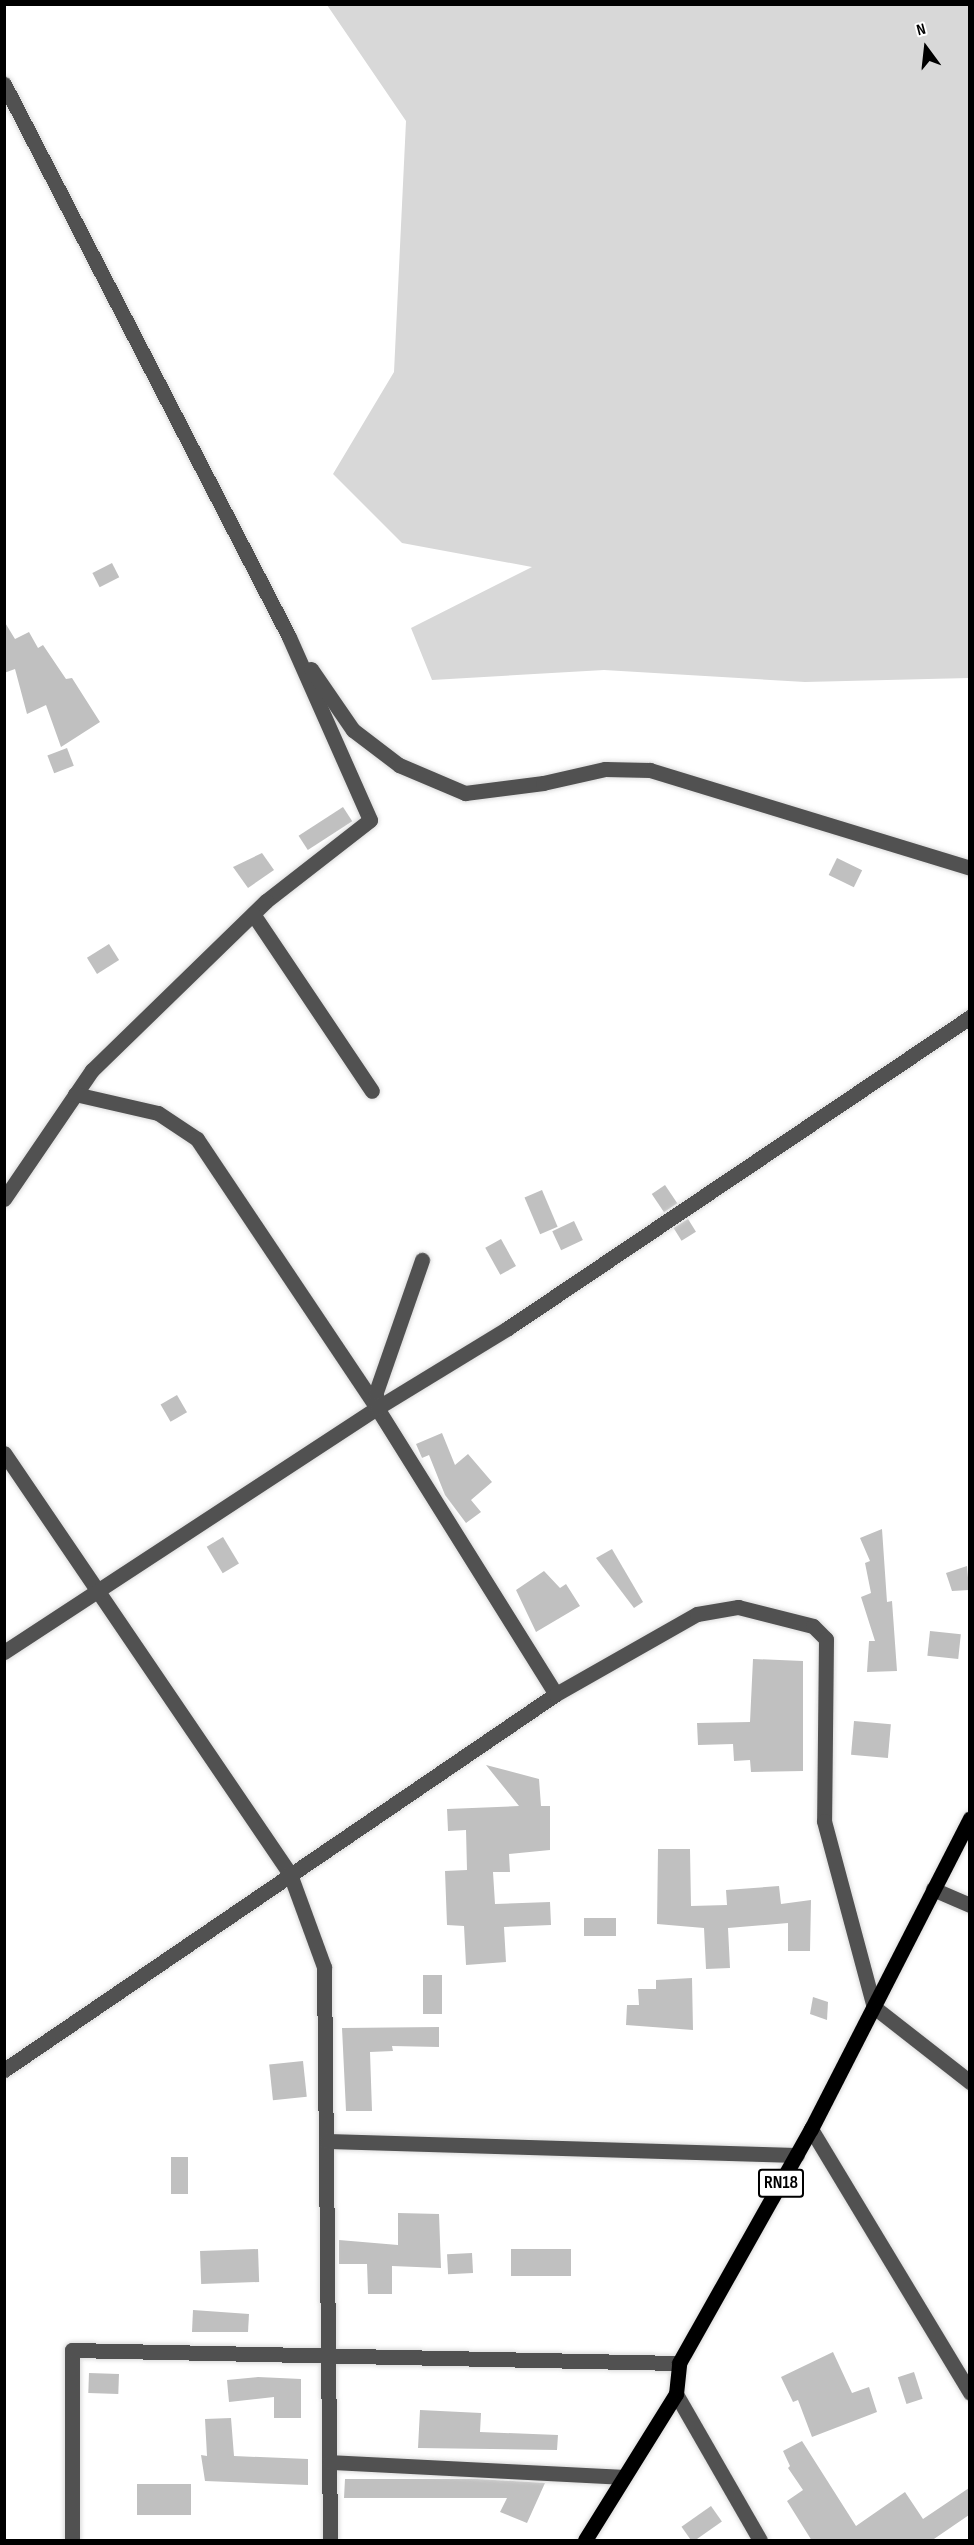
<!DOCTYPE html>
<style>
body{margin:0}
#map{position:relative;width:974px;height:2545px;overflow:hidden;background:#fff;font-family:"Sofia Sans Condensed",sans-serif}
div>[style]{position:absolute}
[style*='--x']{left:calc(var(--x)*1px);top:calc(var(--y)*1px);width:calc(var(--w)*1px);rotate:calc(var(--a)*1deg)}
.green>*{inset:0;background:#d8d8d8}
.building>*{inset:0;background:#c0c0c0;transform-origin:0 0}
.roads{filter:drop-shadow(0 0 2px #dbdbdb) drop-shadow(0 0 2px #dbdbdb)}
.minor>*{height:15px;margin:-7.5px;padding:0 7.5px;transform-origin:7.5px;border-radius:7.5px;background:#515151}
.major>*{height:15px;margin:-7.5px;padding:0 7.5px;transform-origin:7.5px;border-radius:7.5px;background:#000}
span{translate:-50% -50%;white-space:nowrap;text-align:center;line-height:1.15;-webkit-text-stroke:4.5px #fff;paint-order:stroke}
.shield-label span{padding:2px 4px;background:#fff;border:2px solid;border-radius:4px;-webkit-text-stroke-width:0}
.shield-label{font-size:18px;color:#000;font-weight:700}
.frame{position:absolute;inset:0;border:6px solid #000;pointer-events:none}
.north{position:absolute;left:896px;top:18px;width:60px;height:60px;-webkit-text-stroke:4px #fff;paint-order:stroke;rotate:345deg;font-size:16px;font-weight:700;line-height:24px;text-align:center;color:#000}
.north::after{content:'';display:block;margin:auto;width:21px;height:27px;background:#000;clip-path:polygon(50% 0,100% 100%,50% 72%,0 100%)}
</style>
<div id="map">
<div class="green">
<i style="clip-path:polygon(327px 5px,969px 5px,969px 678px,805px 682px,604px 670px,432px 680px,411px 628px,532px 567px,402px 543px,333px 474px,394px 372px,406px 121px)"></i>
</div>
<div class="building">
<i style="left:112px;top:563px;width:16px;height:22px;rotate:63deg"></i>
<i style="clip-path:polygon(4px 621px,15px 639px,29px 632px,38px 648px,43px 645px,66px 679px,72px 678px,100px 722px,61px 747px,46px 705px,27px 714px,15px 669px,4px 673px)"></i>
<i style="left:67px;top:748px;width:19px;height:21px;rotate:69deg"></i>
<i style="left:343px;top:807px;width:17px;height:53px;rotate:57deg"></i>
<i style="clip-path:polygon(262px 853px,274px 870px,248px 888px,233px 867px)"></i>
<i style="left:837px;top:858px;width:28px;height:19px;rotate:26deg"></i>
<i style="left:109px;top:944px;width:19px;height:26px;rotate:58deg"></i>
<i style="left:665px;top:1185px;width:22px;height:16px;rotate:56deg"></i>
<i style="left:542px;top:1190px;width:40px;height:19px;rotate:67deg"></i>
<i style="left:688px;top:1219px;width:15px;height:17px;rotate:58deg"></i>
<i style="left:574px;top:1221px;width:21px;height:24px;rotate:65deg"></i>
<i style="left:501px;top:1239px;width:31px;height:18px;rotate:61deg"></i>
<i style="left:177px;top:1395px;width:20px;height:19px;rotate:60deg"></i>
<i style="clip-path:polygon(442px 1433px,455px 1465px,468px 1454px,492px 1482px,471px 1500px,481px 1512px,466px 1523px,445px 1495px,429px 1455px,422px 1458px,416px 1444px)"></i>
<i style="clip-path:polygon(882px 1529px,887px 1602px,892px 1601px,897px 1671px,867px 1672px,869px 1641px,875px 1641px,861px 1597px,871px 1593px,865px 1563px,870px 1561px,860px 1538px)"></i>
<i style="left:223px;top:1537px;width:31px;height:19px;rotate:59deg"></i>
<i style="clip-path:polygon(612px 1549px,643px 1602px,634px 1608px,596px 1558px)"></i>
<i style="clip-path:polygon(967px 1566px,969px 1590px,952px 1591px,946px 1573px)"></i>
<i style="clip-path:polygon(544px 1571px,560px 1588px,566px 1584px,580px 1606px,536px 1632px,516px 1590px)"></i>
<i style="left:930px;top:1631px;width:31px;height:25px;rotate:6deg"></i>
<i style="clip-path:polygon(753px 1659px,803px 1661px,803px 1771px,751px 1772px,750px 1760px,734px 1761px,733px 1744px,698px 1745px,697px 1723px,750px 1722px)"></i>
<i style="left:854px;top:1721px;width:37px;height:34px;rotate:5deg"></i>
<i style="clip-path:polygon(486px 1765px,539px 1779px,541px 1806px,550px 1806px,550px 1850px,509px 1854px,510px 1872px,493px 1872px,495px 1904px,550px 1902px,551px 1925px,504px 1927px,506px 1962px,466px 1965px,464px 1926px,447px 1925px,445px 1871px,467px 1870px,466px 1830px,448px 1831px,447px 1809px,519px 1806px)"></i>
<i style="clip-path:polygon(658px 1849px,690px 1849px,691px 1906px,727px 1905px,726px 1890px,779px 1886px,781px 1904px,811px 1900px,810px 1951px,788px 1951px,788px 1923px,728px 1928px,730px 1968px,706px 1969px,704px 1928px,657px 1924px)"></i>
<i style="left:616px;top:1918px;width:18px;height:32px;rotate:90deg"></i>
<i style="left:423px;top:1975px;width:19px;height:39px"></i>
<i style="clip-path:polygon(692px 1978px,693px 2030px,626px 2025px,627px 2005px,639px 2005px,638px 1989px,656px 1989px,656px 1980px)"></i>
<i style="clip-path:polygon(813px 1997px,828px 2002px,827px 2020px,810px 2014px)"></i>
<i style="clip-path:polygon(439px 2027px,439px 2047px,392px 2046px,393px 2051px,370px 2052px,372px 2111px,346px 2111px,342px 2028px)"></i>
<i style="left:303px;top:2061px;width:36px;height:34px;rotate:84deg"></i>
<i style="left:171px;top:2157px;width:17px;height:37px"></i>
<i style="clip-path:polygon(398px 2213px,439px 2214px,441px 2268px,392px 2266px,392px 2294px,368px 2294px,367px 2264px,339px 2264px,339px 2240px,398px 2245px)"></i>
<i style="left:258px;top:2249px;width:33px;height:58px;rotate:88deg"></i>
<i style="left:571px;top:2249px;width:27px;height:60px;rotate:90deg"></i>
<i style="left:472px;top:2253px;width:20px;height:25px;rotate:87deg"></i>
<i style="clip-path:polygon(193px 2310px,249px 2314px,248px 2332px,192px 2332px)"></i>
<i style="clip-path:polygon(833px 2352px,852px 2393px,869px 2387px,877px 2412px,812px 2437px,798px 2400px,793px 2402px,781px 2377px)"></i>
<i style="left:914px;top:2372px;width:28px;height:17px;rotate:72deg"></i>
<i style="left:89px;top:2373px;width:30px;height:20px;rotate:2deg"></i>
<i style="clip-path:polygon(258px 2377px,301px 2379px,301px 2418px,274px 2418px,274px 2397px,229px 2402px,227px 2380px)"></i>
<i style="clip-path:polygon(420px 2410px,481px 2413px,480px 2432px,558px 2435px,557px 2450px,418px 2448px)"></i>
<i style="clip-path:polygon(231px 2418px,234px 2456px,308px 2459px,308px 2485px,205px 2481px,201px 2455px,207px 2456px,205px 2419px)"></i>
<i style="clip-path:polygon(802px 2441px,856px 2526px,905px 2492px,923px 2519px,969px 2488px,969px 2515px,931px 2541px,812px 2541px,787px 2501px,803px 2490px,788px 2468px,790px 2466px,783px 2451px)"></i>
<i style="clip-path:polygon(345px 2479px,477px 2479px,545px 2483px,527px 2523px,500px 2512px,507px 2498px,344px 2498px)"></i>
<i style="left:191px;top:2484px;width:31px;height:54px;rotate:90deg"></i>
<i style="left:711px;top:2506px;width:19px;height:36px;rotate:55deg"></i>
</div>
<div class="roads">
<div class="minor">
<i style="--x:4;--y:84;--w:622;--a:62.73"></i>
<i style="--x:289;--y:637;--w:200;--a:66.1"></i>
<i style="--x:370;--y:820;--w:132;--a:142.1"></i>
<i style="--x:266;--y:901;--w:243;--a:135.8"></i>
<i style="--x:92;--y:1070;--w:156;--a:124.3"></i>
<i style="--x:311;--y:669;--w:74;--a:55.5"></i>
<i style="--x:353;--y:730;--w:58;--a:37.3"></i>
<i style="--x:399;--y:765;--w:72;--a:23"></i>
<i style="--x:465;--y:793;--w:79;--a:-7.3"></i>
<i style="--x:543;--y:783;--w:64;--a:-12.7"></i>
<i style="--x:605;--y:769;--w:45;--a:1.3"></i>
<i style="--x:650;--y:770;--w:335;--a:17"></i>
<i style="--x:253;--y:914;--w:213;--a:56.1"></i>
<i style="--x:75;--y:1094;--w:85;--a:12.9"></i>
<i style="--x:158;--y:1113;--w:47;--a:33.7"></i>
<i style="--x:197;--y:1139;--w:324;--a:56.2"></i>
<i style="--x:377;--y:1408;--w:337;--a:58"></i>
<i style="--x:377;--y:1408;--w:16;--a:-94"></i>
<i style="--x:376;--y:1392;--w:140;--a:-70.8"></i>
<i style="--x:4;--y:1453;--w:509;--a:55.81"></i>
<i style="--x:290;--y:1874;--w:99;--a:69.9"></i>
<i style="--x:324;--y:1967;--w:573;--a:89.4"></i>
<i style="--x:4;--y:1652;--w:446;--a:-33.2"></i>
<i style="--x:377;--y:1408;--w:153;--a:-31.4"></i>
<i style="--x:508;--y:1328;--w:557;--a:-33.95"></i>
<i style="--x:933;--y:1889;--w:40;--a:23.4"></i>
<i style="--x:4;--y:2070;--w:668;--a:-34.26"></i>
<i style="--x:556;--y:1694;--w:162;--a:-29.6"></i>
<i style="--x:697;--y:1614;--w:42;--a:-9.7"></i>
<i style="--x:738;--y:1607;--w:77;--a:14.2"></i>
<i style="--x:813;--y:1626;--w:18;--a:45"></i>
<i style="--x:826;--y:1639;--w:182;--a:90.6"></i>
<i style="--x:824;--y:1821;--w:193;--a:75"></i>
<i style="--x:874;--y:2007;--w:122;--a:38"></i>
<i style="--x:811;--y:2129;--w:308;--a:58.9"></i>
<i style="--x:327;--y:2141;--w:470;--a:1.7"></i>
<i style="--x:676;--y:2394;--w:168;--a:60.1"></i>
<i style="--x:330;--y:2462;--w:293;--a:2.9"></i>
<i style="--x:72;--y:2540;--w:190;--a:-90"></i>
<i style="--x:72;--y:2350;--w:607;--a:1.23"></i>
</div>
<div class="major">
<i style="--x:585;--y:2540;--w:172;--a:-58.1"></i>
<i style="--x:676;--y:2394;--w:31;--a:-84"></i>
<i style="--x:679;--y:2363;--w:269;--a:-60.6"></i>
<i style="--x:811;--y:2129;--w:349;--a:-62.9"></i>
</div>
</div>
<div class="shield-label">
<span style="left:781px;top:2183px">RN18</span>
</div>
<div class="frame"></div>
<div class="north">N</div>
</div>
